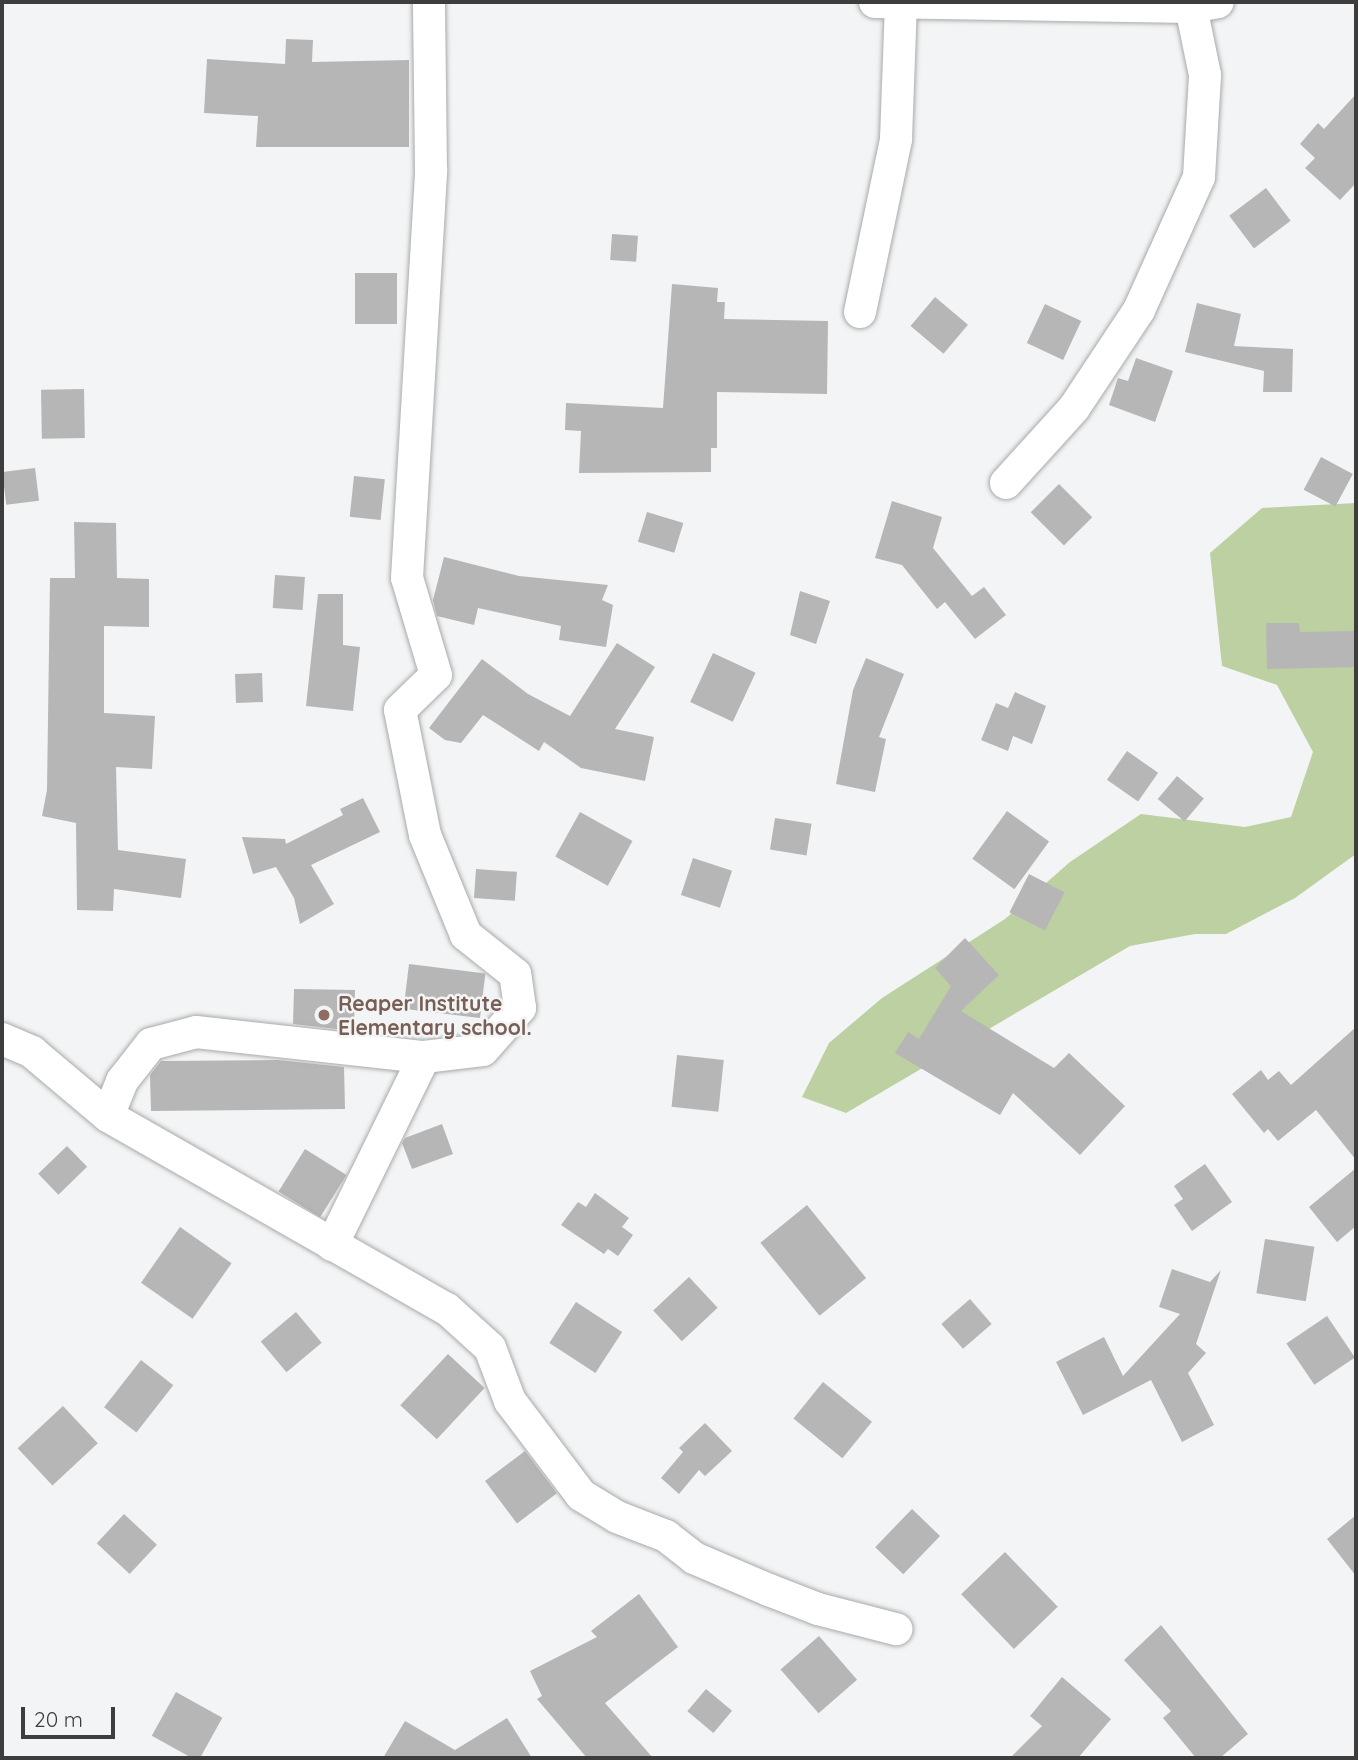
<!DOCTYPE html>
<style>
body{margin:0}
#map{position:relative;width:1358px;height:1760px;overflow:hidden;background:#f3f4f5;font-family:Quicksand,sans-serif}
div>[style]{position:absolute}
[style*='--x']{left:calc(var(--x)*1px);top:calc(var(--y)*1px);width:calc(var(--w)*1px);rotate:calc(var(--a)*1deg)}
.green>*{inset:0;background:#bdd0a1}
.building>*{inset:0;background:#b7b6b6;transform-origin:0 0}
.roads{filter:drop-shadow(0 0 2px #a9aaaa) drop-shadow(0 0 2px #a9aaaa)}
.minor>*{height:32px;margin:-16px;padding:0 16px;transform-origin:16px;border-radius:16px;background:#fff}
.dots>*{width:19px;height:19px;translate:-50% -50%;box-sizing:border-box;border:4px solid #f3f4f5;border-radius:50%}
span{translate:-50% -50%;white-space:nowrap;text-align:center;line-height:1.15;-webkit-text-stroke:5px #f3f4f5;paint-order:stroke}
.education-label{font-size:21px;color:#785e54;font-weight:700}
.left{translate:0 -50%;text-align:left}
.frame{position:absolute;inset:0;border:4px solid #3d3d3d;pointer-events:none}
.scale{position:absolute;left:21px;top:1707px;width:94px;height:32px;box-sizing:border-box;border:4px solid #3d3d3d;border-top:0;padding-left:9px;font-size:21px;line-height:24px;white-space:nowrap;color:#3d3d3d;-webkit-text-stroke:5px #f3f4f5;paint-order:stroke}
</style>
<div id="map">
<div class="green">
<i style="clip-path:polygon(1356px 503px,1356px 854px,1295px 898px,1226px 934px,1195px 934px,1130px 946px,846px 1113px,802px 1097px,829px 1043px,882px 998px,1005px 919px,1070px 862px,1141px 814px,1245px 827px,1291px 817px,1313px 752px,1277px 685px,1222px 666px,1210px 553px,1262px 508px)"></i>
</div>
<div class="building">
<i style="clip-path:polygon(286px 39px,313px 40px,312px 62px,409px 60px,409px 147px,256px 147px,258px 116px,204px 113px,207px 59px,285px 64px)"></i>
<i style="clip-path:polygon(1356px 94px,1356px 183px,1340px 200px,1305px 168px,1315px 158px,1300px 144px,1318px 123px,1324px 129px)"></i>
<i style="left:1266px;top:188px;width:41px;height:46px;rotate:53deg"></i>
<i style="left:612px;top:234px;width:26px;height:26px;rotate:4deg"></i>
<i style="left:355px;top:273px;width:42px;height:51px"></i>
<i style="clip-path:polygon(672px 284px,718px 288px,717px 302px,725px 302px,724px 319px,828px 321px,827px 394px,717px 392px,717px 448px,711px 448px,711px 472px,579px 473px,581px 431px,565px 430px,566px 403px,663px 408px)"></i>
<i style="left:935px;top:297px;width:43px;height:38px;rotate:40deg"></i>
<i style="clip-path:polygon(1197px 303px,1241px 314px,1234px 346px,1293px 349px,1292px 392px,1263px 392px,1264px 371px,1185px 352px)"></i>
<i style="left:1045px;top:304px;width:40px;height:43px;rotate:25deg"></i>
<i style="clip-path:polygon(1136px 358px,1173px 371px,1155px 422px,1109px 405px,1118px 378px,1128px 381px)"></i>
<i style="left:84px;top:389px;width:49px;height:43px;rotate:89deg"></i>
<i style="left:1321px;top:457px;width:36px;height:37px;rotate:28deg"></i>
<i style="left:35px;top:468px;width:33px;height:33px;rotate:83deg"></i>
<i style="left:354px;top:476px;width:31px;height:41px;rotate:6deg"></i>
<i style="left:1059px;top:484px;width:47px;height:40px;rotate:45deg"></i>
<i style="clip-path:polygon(892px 501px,942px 517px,933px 548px,972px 596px,984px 587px,1006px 615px,975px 639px,945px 602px,937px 609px,902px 565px,875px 558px)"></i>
<i style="left:647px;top:512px;width:38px;height:31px;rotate:17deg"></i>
<i style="clip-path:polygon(74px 522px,116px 523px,117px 578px,149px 579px,149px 627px,104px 626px,104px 713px,155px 716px,152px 769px,116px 767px,118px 850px,186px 859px,181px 898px,114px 889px,113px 911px,77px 910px,76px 823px,42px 816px,47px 790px,50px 578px,75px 578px)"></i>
<i style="clip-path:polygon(444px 557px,519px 576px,608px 585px,602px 600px,613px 605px,606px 647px,559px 640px,561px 626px,478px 608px,474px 625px,437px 616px,433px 600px)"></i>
<i style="left:275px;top:575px;width:30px;height:33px;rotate:4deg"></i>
<i style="clip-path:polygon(800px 591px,830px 601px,816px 644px,790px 635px)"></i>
<i style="clip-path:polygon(318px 594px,343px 594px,343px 645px,360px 647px,353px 711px,306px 706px)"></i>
<i style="clip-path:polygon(1266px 623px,1299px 623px,1300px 632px,1354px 631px,1355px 667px,1267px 669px)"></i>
<i style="clip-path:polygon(617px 643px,655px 667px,615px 729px,654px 737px,645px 781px,581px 768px,544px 742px,539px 751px,483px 715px,461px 743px,445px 740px,429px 728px,482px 659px,528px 694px,570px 716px)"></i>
<i style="left:713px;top:653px;width:47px;height:54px;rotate:25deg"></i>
<i style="clip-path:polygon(866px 658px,904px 674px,879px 737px,886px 739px,875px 792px,836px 784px,853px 690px)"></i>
<i style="left:262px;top:673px;width:29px;height:27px;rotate:88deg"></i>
<i style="clip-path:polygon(1015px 692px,1046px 706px,1032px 744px,1013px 736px,1008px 751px,981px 740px,996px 703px,1008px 708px)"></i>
<i style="left:1127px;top:751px;width:38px;height:35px;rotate:35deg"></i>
<i style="left:1177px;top:776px;width:35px;height:30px;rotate:40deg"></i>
<i style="clip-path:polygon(363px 798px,380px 832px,311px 865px,334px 904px,300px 924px,294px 898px,276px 867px,253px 874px,242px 837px,285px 839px,286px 844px,343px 815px,340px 809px)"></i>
<i style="left:1007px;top:811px;width:52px;height:59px;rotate:36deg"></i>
<i style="left:580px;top:812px;width:60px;height:51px;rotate:29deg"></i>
<i style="left:775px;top:818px;width:37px;height:32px;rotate:9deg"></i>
<i style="left:693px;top:858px;width:41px;height:39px;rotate:18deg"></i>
<i style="left:476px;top:869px;width:41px;height:29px;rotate:4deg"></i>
<i style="left:1029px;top:874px;width:40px;height:43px;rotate:27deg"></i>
<i style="clip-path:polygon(965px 938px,999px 975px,961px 1011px,1054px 1068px,1069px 1053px,1125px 1106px,1080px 1155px,1013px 1093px,1000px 1115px,895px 1053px,908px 1032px,919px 1039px,951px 986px,935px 968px)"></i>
<i style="left:409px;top:964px;width:77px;height:45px;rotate:7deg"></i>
<i style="clip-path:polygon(294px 989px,355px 990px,354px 1031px,293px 1024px)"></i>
<i style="clip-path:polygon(1356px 1027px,1356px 1160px,1316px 1110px,1278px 1141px,1268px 1129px,1264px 1133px,1232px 1094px,1261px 1070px,1268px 1080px,1279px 1071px,1291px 1085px)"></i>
<i style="left:677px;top:1055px;width:47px;height:52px;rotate:6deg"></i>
<i style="clip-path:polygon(278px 1060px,344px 1067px,345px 1109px,151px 1111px,150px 1075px,161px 1061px)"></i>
<i style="clip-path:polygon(442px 1124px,453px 1154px,412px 1169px,402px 1143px,405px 1138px)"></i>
<i style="left:67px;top:1146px;width:29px;height:40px;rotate:46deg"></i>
<i style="left:305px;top:1149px;width:49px;height:50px;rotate:32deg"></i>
<i style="clip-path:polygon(1205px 1164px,1232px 1202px,1192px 1231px,1174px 1205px,1183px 1199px,1174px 1186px)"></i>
<i style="clip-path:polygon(1356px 1168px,1356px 1226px,1337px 1242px,1309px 1207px)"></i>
<i style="clip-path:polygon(595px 1193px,629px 1218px,622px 1227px,633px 1235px,618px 1256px,608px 1249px,604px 1254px,561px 1225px,578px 1202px,586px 1207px)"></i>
<i style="left:807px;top:1205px;width:94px;height:60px;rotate:51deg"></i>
<i style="left:180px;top:1227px;width:63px;height:68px;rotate:35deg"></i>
<i style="left:1265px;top:1239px;width:50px;height:55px;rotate:9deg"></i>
<i style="clip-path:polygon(1172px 1269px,1210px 1282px,1221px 1270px,1196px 1344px,1206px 1353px,1188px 1373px,1214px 1425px,1182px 1442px,1151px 1380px,1083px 1415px,1056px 1362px,1104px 1337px,1123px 1376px,1180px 1314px,1159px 1307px)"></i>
<i style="left:689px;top:1277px;width:42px;height:49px;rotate:47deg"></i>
<i style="left:970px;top:1299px;width:33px;height:38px;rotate:49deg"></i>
<i style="left:576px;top:1302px;width:55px;height:49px;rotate:33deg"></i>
<i style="left:296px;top:1312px;width:40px;height:46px;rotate:50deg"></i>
<i style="left:1327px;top:1316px;width:50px;height:49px;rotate:56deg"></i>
<i style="left:448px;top:1354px;width:50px;height:70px;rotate:43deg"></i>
<i style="left:141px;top:1360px;width:41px;height:60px;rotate:38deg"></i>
<i style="left:823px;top:1382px;width:63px;height:47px;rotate:39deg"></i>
<i style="left:63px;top:1406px;width:51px;height:62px;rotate:47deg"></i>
<i style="clip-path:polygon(705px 1423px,732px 1451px,705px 1476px,699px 1470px,679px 1494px,661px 1478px,683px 1452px,679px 1448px)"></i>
<i style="left:525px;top:1451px;width:53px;height:50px;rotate:53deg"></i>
<i style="left:912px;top:1509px;width:39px;height:53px;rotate:44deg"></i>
<i style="left:124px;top:1514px;width:45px;height:40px;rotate:43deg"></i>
<i style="clip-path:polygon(1356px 1515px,1356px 1576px,1327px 1539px)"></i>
<i style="left:1005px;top:1552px;width:76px;height:61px;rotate:46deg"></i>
<i style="clip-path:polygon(639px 1594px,678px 1647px,605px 1703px,653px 1758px,587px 1758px,537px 1699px,542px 1696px,530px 1671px,597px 1637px,591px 1631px)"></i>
<i style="clip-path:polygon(1161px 1625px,1248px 1734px,1220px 1758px,1196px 1758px,1163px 1718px,1171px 1711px,1124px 1660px)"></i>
<i style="left:819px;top:1636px;width:58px;height:51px;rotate:49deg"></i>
<i style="clip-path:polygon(1062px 1677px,1111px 1719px,1078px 1758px,1010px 1758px,1042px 1726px,1030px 1716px)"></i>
<i style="left:706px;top:1689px;width:34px;height:29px;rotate:40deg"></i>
<i style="left:176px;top:1692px;width:53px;height:50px;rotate:29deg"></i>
<i style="clip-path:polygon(507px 1718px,532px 1758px,383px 1758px,405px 1721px,455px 1750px)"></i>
</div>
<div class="roads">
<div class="minor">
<i style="--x:875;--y:2;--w:316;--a:0.9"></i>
<i style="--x:1191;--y:7;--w:27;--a:-10"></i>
<i style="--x:860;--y:312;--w:177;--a:-78.2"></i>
<i style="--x:896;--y:139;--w:134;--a:-87.9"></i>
<i style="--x:1006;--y:483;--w:101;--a:-47.8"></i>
<i style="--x:1074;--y:408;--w:118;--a:-56.4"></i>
<i style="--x:1139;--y:310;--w:146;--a:-65.7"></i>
<i style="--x:1199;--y:177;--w:102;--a:-86.6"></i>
<i style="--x:1205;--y:75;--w:69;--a:-101.6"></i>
<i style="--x:2;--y:1039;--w:33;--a:23"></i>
<i style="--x:32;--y:1052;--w:99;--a:40.1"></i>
<i style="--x:108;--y:1116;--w:390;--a:29.7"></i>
<i style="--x:447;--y:1309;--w:58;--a:42.2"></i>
<i style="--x:490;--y:1348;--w:57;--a:69.3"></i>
<i style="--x:510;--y:1401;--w:118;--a:52.9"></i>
<i style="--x:581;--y:1495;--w:42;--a:31.4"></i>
<i style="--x:617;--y:1517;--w:53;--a:21.2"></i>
<i style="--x:666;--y:1536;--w:36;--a:38"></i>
<i style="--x:694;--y:1558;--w:82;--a:23.1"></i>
<i style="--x:769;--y:1590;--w:53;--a:21.2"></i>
<i style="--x:818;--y:1609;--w:81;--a:14.4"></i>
<i style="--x:108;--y:1116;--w:38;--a:-68"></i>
<i style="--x:122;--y:1081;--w:47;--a:-51.9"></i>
<i style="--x:151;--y:1044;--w:47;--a:-14.9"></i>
<i style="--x:196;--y:1032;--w:229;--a:6.3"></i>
<i style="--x:424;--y:1057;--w:59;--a:-6.8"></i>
<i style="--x:483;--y:1050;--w:56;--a:-48.6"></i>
<i style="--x:520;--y:1008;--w:34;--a:-98"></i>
<i style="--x:515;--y:974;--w:63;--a:-141.5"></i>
<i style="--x:466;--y:935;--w:108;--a:-112.3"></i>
<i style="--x:425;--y:835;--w:127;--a:-101.3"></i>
<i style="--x:400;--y:710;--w:50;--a:-44.2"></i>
<i style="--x:436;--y:675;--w:101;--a:-106.6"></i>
<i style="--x:407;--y:578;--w:409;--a:-86.6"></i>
<i style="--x:431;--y:170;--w:168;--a:-90.7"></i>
<i style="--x:332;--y:1245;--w:209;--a:-63.9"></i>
</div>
</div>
<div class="dots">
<i style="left:324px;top:1015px;background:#8d6e63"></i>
</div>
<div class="education-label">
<span class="left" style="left:338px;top:1015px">Reaper Institute<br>Elementary school.</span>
</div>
<div class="frame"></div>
<div class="scale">20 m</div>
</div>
